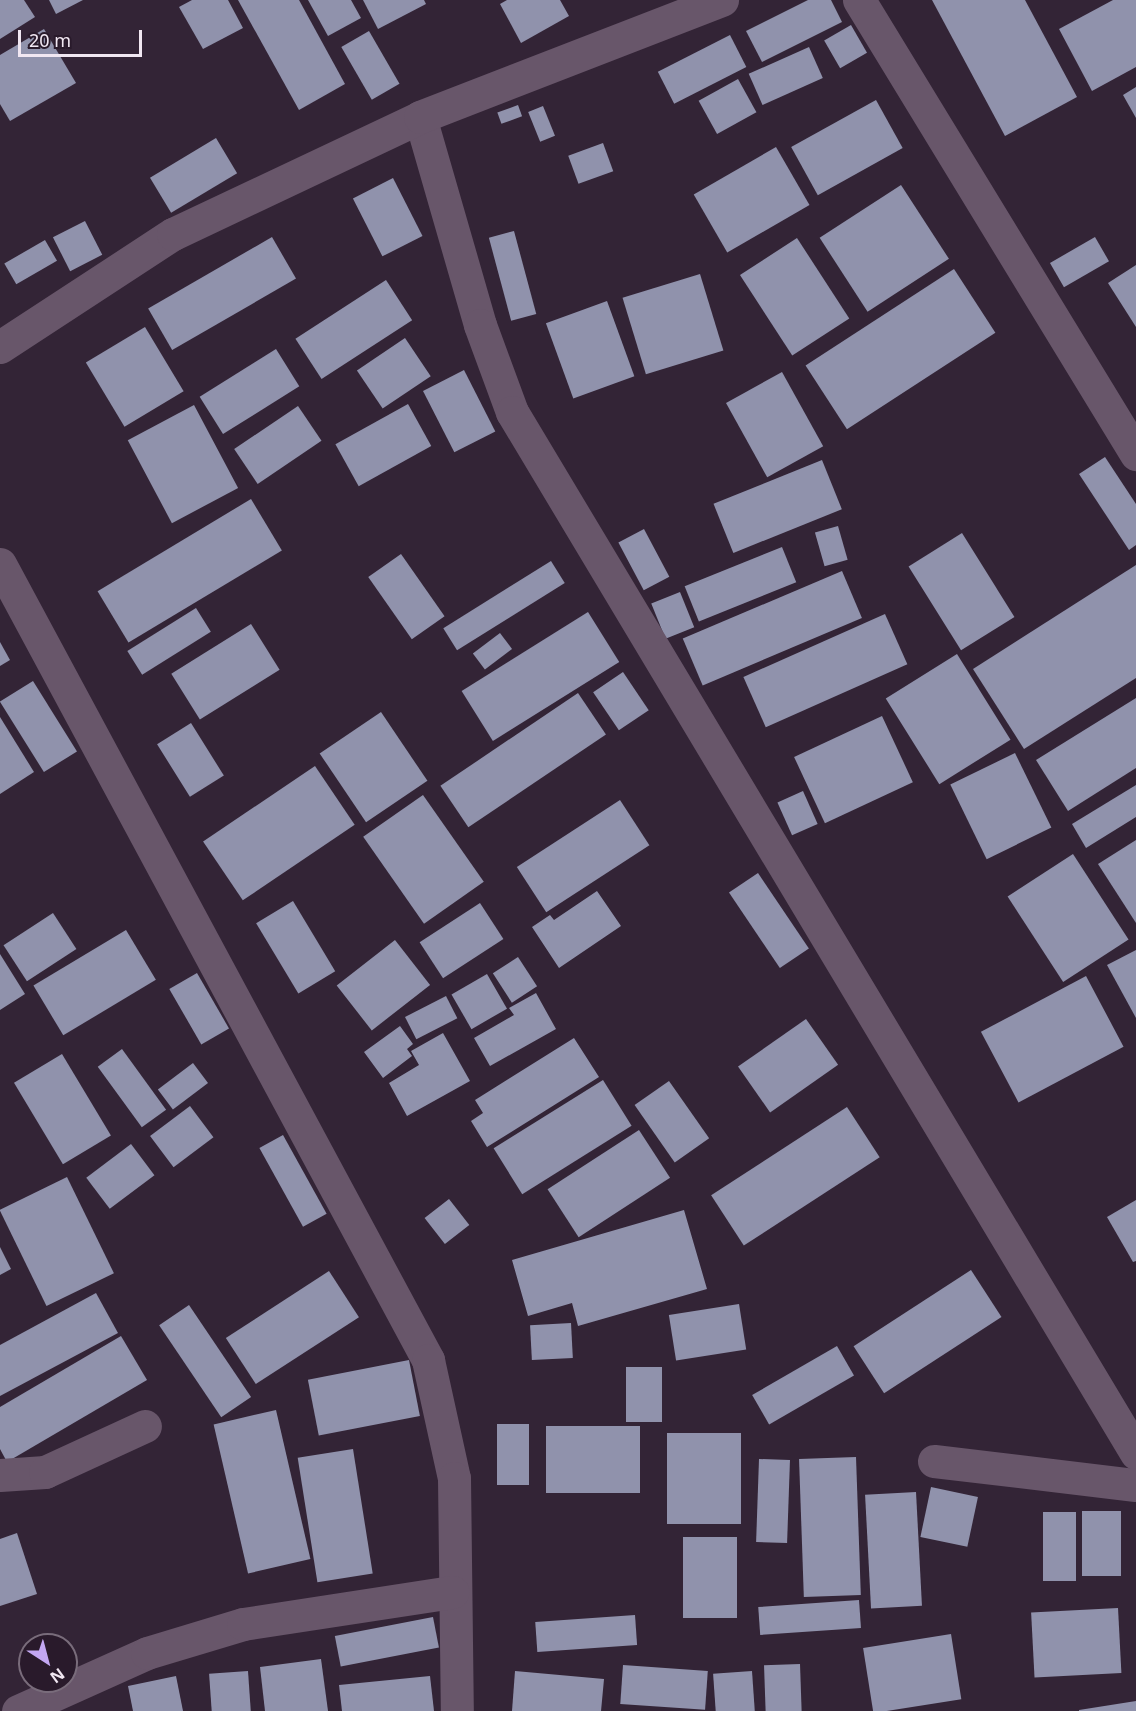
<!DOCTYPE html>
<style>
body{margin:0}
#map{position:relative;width:1136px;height:1711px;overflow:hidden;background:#332436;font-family:"Noto Sans",sans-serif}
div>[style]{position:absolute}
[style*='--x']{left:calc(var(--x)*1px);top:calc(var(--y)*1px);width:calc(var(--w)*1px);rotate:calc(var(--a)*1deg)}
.building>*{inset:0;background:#9092ac;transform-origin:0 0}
.street>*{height:33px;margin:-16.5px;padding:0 16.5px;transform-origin:16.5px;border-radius:16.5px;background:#68566a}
span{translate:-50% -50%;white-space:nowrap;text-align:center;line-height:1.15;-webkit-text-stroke:6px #291a2b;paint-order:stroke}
.north{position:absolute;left:18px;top:1633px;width:60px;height:60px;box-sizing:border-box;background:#291a2b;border:2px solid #796c7b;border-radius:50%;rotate:144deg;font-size:16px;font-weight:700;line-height:24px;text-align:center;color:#f1e7f2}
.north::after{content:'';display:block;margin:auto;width:21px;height:27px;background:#c3a7f2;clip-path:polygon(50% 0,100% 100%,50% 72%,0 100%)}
.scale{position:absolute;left:18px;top:30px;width:124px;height:27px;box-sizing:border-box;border:3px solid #f1e7f2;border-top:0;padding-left:8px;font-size:18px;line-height:21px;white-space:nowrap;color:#f1e7f2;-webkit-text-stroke:4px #291a2b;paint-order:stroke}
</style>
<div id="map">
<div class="building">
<i style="clip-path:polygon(0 0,24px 0,35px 17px,0 39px)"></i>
<i style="clip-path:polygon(49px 0,83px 0,56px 14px)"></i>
<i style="clip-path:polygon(192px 0,228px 0,243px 28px,203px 49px,179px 7px)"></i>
<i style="clip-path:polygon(238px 0,299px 0,345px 84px,299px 110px)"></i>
<i style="clip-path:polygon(308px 0,351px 0,361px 18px,328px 36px)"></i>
<i style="clip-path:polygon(363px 0,424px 0,426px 4px,378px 29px)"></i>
<i style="clip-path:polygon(507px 0,560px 0,569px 16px,521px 43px,500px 4px)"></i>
<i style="clip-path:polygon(808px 0,831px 0,842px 22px,762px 62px,746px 31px)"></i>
<i style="clip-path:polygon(932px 0,1025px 0,1077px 97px,1005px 136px)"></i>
<i style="clip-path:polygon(1113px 0,1136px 0,1136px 67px,1092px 91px,1059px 29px)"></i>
<i style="left:851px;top:25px;width:32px;height:31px;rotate:60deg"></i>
<i style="clip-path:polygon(44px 29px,76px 83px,10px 121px,0 104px,0 55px)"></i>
<i style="left:369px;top:31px;width:61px;height:32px;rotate:60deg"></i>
<i style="left:730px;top:35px;width:36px;height:81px;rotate:63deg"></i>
<i style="left:809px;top:47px;width:34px;height:66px;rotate:66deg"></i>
<i style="left:738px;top:79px;width:38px;height:45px;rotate:61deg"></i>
<i style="clip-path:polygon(1136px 87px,1136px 118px,1123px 95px)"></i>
<i style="left:876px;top:100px;width:55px;height:97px;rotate:61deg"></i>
<i style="left:518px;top:105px;width:12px;height:22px;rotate:70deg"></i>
<i style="left:543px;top:106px;width:32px;height:16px;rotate:68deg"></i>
<i style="left:216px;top:138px;width:41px;height:77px;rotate:59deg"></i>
<i style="left:603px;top:143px;width:30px;height:37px;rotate:70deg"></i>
<i style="left:776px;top:147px;width:67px;height:95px;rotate:60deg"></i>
<i style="left:393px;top:178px;width:65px;height:45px;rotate:63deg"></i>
<i style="left:901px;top:185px;width:88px;height:97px;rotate:57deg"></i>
<i style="left:85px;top:221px;width:38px;height:36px;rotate:63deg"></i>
<i style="left:514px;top:231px;width:86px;height:26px;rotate:75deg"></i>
<i style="left:272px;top:237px;width:48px;height:143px;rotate:60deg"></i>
<i style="left:1095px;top:237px;width:28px;height:52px;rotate:60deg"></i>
<i style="left:797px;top:238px;width:96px;height:68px;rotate:57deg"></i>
<i style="left:45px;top:240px;width:24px;height:47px;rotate:60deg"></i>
<i style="clip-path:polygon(1136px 265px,1136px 327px,1108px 283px)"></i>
<i style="left:954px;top:269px;width:76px;height:177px;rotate:57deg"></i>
<i style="left:700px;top:274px;width:80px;height:81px;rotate:73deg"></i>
<i style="left:386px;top:280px;width:48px;height:108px;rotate:57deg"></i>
<i style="left:607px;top:301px;width:80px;height:65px;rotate:70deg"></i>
<i style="left:145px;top:327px;width:75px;height:69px;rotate:59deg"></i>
<i style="left:405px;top:338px;width:46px;height:58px;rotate:56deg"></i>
<i style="left:276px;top:349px;width:44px;height:90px;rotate:58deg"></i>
<i style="left:464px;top:370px;width:69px;height:46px;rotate:63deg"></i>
<i style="left:782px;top:372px;width:85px;height:64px;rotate:61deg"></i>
<i style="left:408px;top:404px;width:48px;height:83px;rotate:61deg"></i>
<i style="left:194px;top:405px;width:94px;height:75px;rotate:62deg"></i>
<i style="left:298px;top:406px;width:42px;height:77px;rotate:56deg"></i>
<i style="clip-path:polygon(1105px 457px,1136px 504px,1136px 545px,1129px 550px,1079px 474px)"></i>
<i style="left:822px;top:460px;width:53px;height:117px;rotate:68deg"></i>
<i style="left:251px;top:499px;width:60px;height:179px;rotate:59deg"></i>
<i style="left:838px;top:526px;width:35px;height:24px;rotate:74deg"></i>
<i style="left:644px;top:529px;width:54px;height:29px;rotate:62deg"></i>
<i style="left:962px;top:533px;width:99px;height:63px;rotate:58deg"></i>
<i style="left:782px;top:547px;width:38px;height:105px;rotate:68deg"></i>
<i style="left:401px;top:554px;width:76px;height:40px;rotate:55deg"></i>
<i style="left:551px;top:561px;width:26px;height:127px;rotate:58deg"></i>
<i style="clip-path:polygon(1136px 565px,1136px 678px,1024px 749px,973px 669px)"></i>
<i style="left:842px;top:571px;width:51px;height:173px;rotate:67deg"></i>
<i style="left:680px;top:592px;width:38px;height:31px;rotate:68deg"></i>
<i style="left:196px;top:608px;width:28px;height:81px;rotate:58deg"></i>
<i style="left:588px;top:612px;width:59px;height:149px;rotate:58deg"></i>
<i style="left:885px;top:614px;width:55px;height:155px;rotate:66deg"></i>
<i style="left:251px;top:624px;width:54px;height:94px;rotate:58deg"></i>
<i style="left:500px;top:633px;width:20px;height:34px;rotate:53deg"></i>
<i style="clip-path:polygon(0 642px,10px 660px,0 666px)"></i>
<i style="left:957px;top:654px;width:101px;height:84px;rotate:58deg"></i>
<i style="left:623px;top:672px;width:46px;height:36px;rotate:56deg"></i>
<i style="left:33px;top:681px;width:83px;height:39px;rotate:58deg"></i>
<i style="left:578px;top:693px;width:50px;height:166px;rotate:56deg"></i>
<i style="clip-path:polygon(1136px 698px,1136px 768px,1068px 811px,1036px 760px)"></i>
<i style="left:381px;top:712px;width:83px;height:74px;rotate:56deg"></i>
<i style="left:882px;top:716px;width:73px;height:97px;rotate:65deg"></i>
<i style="clip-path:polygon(0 717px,34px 772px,0 794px)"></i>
<i style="left:191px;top:723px;width:62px;height:40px;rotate:58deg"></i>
<i style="left:1015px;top:753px;width:83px;height:72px;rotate:64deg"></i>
<i style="left:315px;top:766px;width:71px;height:135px;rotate:56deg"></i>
<i style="clip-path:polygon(1136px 785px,1136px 817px,1086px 848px,1072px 824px)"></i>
<i style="left:803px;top:791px;width:36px;height:28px;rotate:66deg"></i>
<i style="left:423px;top:795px;width:106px;height:73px;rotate:55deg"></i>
<i style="left:620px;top:800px;width:54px;height:123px;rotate:57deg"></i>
<i style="clip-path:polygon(1136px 840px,1136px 923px,1098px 864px)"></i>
<i style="left:1073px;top:854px;width:102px;height:78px;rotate:57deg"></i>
<i style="left:758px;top:873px;width:91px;height:35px;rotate:56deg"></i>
<i style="clip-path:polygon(597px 891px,621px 926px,559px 968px,532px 927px,550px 915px,554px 920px)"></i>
<i style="left:293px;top:901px;width:82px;height:43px;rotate:59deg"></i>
<i style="left:480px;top:903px;width:43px;height:72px;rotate:57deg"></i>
<i style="left:53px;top:913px;width:43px;height:59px;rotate:57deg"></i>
<i style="left:126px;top:930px;width:58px;height:108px;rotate:59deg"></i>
<i style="left:395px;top:940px;width:57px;height:74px;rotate:52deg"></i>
<i style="clip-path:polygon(1136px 950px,1136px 1018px,1107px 965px)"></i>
<i style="clip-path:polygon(0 954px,25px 994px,0 1010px)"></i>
<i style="left:518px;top:957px;width:35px;height:30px;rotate:57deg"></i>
<i style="left:197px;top:973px;width:64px;height:32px;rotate:60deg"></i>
<i style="left:487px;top:974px;width:40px;height:41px;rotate:60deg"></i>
<i style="left:1086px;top:976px;width:80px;height:119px;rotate:62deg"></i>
<i style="clip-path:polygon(536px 993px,556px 1029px,490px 1066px,474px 1038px,514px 1015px,509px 1008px)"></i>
<i style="left:446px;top:996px;width:25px;height:46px;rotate:63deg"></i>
<i style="left:806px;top:1019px;width:56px;height:83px;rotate:55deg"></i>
<i style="clip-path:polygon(400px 1026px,413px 1044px,407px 1049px,412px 1056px,383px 1078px,364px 1052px)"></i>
<i style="clip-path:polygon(443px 1033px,470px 1081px,407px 1116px,389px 1083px,419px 1065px,411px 1051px)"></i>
<i style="clip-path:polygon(574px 1038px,599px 1077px,487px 1147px,471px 1121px,483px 1113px,475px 1100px)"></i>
<i style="left:122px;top:1049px;width:75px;height:30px;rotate:54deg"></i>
<i style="left:62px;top:1054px;width:95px;height:56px;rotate:59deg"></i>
<i style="left:193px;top:1063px;width:25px;height:44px;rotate:53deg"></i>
<i style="left:603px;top:1080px;width:54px;height:129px;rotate:58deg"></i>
<i style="left:669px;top:1081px;width:70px;height:42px;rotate:55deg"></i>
<i style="left:190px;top:1106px;width:39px;height:50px;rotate:53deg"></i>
<i style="left:847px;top:1107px;width:60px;height:162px;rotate:57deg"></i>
<i style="left:639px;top:1130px;width:57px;height:109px;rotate:57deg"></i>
<i style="left:283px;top:1135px;width:90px;height:27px;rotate:61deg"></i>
<i style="left:131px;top:1144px;width:39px;height:56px;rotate:53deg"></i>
<i style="left:67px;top:1177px;width:107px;height:75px;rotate:64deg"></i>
<i style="left:449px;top:1199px;width:33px;height:31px;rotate:52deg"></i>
<i style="clip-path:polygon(1136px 1200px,1136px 1261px,1133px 1262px,1107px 1217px)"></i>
<i style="clip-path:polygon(684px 1210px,707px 1289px,578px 1326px,572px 1303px,528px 1316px,512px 1260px)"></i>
<i style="clip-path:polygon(0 1247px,11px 1269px,0 1275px)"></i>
<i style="left:971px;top:1270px;width:56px;height:140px;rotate:57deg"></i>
<i style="left:329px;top:1271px;width:55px;height:123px;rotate:57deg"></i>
<i style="clip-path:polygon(96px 1293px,118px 1333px,0 1396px,0 1345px)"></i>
<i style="left:739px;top:1304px;width:46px;height:71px;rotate:81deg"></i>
<i style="left:189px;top:1305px;width:111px;height:36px;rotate:56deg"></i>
<i style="left:571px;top:1323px;width:35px;height:41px;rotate:87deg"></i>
<i style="clip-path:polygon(121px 1336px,147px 1380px,7px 1462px,0 1449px,0 1407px)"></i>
<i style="left:837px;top:1346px;width:34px;height:98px;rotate:60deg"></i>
<i style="left:409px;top:1360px;width:57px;height:103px;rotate:79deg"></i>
<i style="left:662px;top:1367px;width:55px;height:36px;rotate:90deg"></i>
<i style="left:276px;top:1410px;width:153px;height:64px;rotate:77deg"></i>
<i style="left:529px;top:1424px;width:61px;height:32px;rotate:90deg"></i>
<i style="left:546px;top:1426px;width:94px;height:67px"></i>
<i style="left:741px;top:1433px;width:91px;height:74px;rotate:90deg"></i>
<i style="left:353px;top:1449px;width:126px;height:56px;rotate:81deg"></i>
<i style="left:856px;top:1457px;width:138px;height:57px;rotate:88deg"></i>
<i style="left:759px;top:1459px;width:31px;height:83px;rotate:2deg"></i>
<i style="left:931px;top:1487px;width:48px;height:51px;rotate:12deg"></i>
<i style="left:916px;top:1492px;width:114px;height:51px;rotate:87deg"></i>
<i style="left:1082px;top:1511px;width:39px;height:65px"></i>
<i style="left:1043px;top:1512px;width:33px;height:69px"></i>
<i style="clip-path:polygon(17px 1533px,37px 1594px,0 1606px,0 1539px)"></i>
<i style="left:683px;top:1537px;width:54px;height:81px"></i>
<i style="left:859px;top:1600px;width:28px;height:101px;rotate:86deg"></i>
<i style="left:1118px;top:1608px;width:65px;height:87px;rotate:87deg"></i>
<i style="left:635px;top:1615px;width:30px;height:100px;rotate:86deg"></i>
<i style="left:433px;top:1617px;width:31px;height:100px;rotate:79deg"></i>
<i style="left:951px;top:1634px;width:66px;height:89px;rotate:81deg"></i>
<i style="clip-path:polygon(321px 1659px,328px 1711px,265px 1711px,260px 1667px)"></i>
<i style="left:800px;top:1664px;width:47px;height:36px;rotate:88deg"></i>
<i style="left:623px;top:1665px;width:85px;height:39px;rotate:4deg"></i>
<i style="left:248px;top:1671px;width:40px;height:39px;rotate:86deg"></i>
<i style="clip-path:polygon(515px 1671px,604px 1679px,601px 1711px,512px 1711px)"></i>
<i style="left:752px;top:1671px;width:40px;height:39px;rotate:86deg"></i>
<i style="clip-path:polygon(176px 1676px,183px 1711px,133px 1711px,128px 1686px)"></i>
<i style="clip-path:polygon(430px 1676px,434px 1711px,342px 1711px,339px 1685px)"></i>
<i style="clip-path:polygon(1136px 1701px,1136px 1711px,1079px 1711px,1079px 1710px)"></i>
</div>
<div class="street">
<i style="--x:859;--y:0;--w:532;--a:58.61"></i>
<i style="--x:420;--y:117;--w:216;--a:73.9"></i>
<i style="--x:480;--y:325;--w:93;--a:69.8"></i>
<i style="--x:512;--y:412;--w:1214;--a:59.06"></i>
<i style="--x:0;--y:347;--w:207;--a:-33.2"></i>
<i style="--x:173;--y:234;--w:273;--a:-25.3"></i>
<i style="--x:420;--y:117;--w:324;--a:-21.2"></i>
<i style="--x:0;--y:564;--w:904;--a:61.73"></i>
<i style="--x:428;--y:1360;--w:121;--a:77.6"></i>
<i style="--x:454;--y:1478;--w:233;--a:89.3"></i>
<i style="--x:934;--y:1461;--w:203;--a:6.8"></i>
<i style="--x:0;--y:1475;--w:45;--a:-3.8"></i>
<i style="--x:45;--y:1472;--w:110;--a:-24.7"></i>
<i style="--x:18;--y:1711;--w:141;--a:-24.2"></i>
<i style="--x:147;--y:1653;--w:100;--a:-16.8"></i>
<i style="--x:243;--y:1624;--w:212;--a:-8.7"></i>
</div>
<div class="north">N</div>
<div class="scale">20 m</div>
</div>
